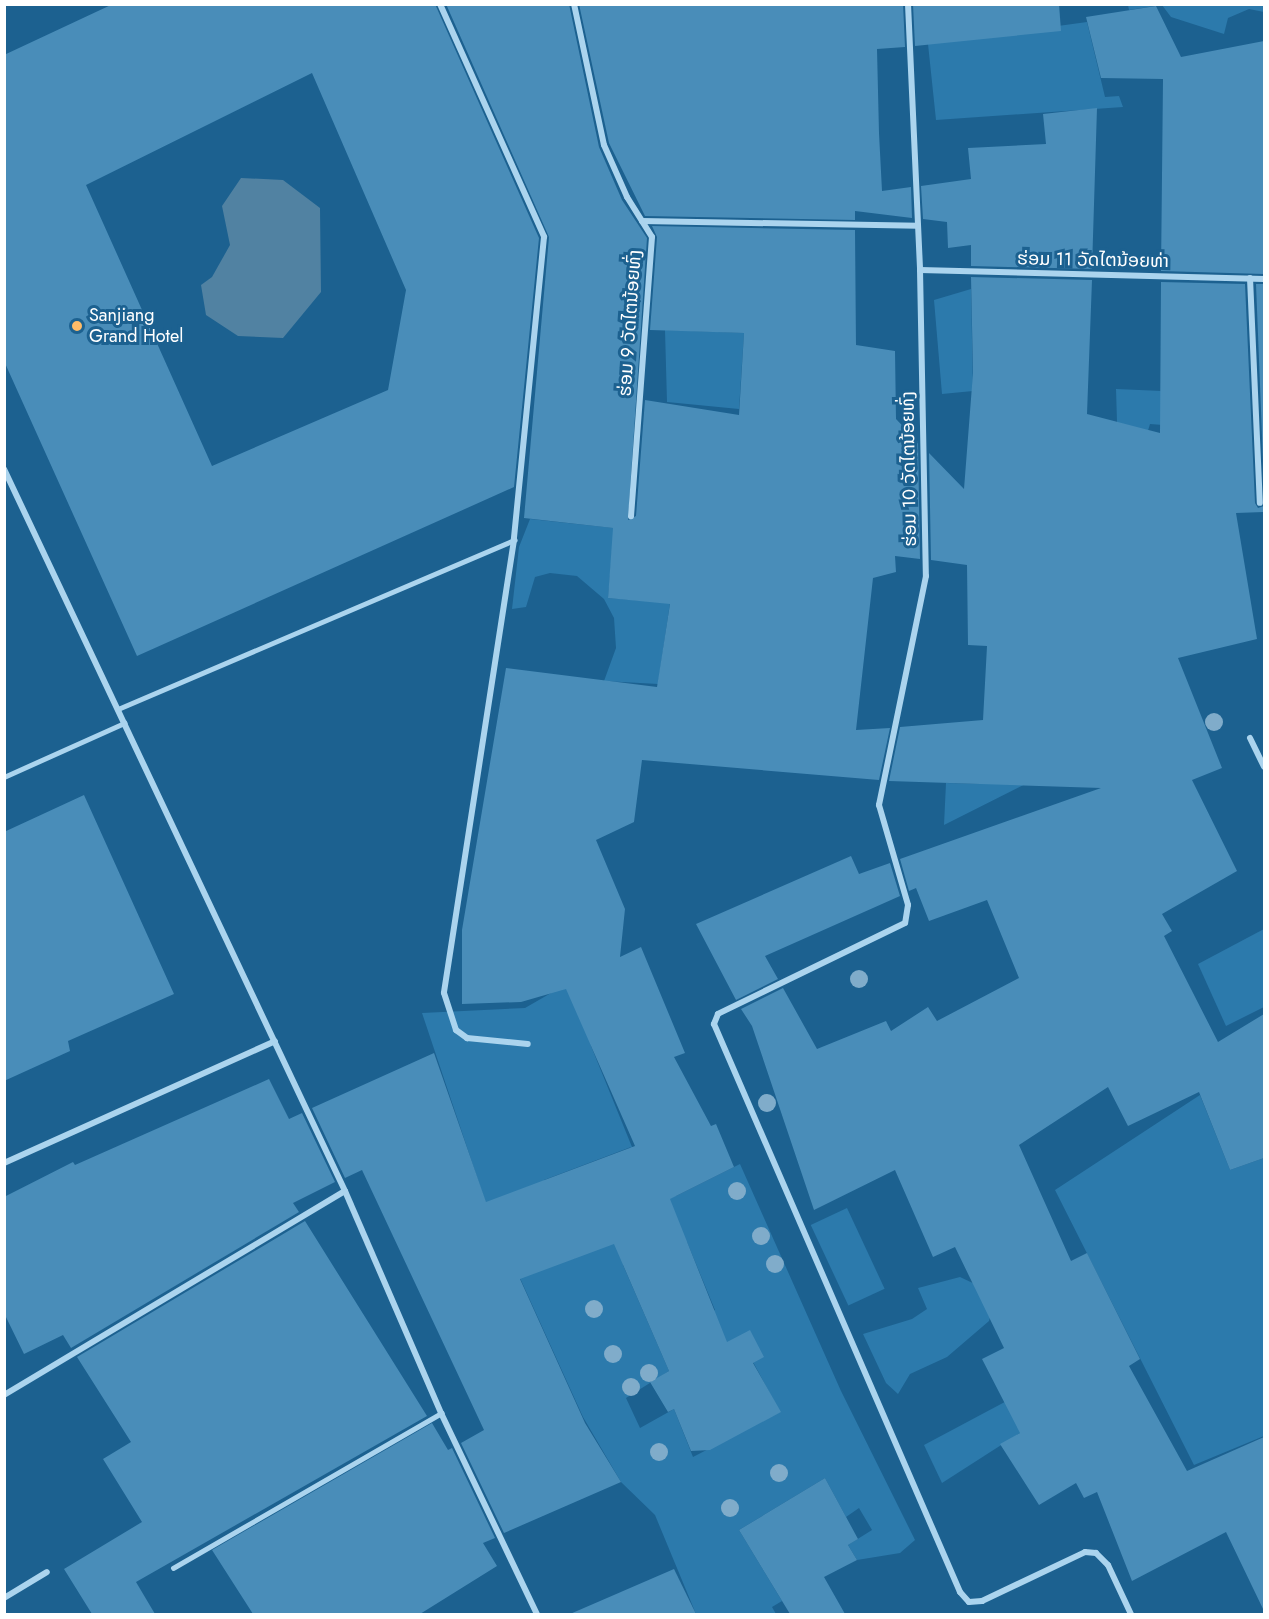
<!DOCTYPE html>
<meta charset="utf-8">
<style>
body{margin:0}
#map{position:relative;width:1269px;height:1619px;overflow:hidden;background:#1c6190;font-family:Jost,"Noto Sans Lao",sans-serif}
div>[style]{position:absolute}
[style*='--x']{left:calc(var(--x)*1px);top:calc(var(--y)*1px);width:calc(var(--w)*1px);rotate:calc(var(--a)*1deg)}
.green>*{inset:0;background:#2c7aac;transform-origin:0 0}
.water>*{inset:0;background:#5182a2}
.building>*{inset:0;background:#498db9}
.service>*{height:4.5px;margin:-2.25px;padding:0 2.25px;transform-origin:2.25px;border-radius:2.25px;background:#abd4ee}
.minor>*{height:6px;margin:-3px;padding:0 3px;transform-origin:3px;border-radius:3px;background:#abd4ee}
.trees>*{width:18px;height:18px;margin:-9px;border-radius:50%;background:#80acca}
.dots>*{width:16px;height:16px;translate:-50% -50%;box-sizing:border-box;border:3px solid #1c6190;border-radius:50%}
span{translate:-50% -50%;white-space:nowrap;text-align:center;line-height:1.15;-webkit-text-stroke:6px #1c6190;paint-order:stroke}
.street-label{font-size:18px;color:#fff}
.poi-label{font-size:18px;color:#fff}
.left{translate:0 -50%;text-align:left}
.frame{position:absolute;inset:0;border:6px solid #fff;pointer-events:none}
</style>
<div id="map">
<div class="green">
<i style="clip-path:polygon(1128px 5px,1264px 5px,1264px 12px,1249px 9px,1228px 18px,1224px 34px,1171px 17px,1162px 5px,1129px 10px)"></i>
<i style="clip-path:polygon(1087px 22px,1105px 97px,1119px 96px,1123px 107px,936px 120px,928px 44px)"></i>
<i style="clip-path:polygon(971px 289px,973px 391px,942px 394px,934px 300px)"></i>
<i style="clip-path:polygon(665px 330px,744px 333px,739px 409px,667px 402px)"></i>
<i style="clip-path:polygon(1116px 389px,1162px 391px,1163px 425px,1150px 424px,1144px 444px,1117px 422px)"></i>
<i style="clip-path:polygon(530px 519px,614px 528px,608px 598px,670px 603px,658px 684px,604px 681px,616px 648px,614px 618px,604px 599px,577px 576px,550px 573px,535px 577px,526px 607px,512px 609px,519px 547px)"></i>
<i style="clip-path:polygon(979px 755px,1083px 755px,944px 825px,946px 783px,980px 784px)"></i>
<i style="clip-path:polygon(1264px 929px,1264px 1007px,1226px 1026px,1198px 964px)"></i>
<i style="clip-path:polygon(evenodd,584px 974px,591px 1046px,632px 1147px,654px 1151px,676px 1196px,740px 1164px,841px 1391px,915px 1540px,900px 1553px,857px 1560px,848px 1545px,872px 1530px,859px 1508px,846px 1517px,825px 1478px,739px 1530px,782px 1601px,772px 1607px,776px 1614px,696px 1614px,655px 1515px,621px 1482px,583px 1417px,485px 1201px,422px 1013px,525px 1008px,584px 974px,631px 1147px,574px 1259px,544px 1180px,631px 1147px,584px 974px,687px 1242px,715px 1310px,705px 1317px,712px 1373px,746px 1349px,780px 1412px,693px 1457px,674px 1409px,640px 1428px,626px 1398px,669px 1371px,623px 1265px,687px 1242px)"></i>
<i style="clip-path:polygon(1200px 1095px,1230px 1170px,1264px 1158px,1264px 1436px,1194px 1465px,1055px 1190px)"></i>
<i style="left:847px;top:1208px;width:89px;height:40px;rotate:65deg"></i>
<i style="clip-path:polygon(960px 1277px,996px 1294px,989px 1321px,947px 1357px,910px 1374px,898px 1394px,886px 1383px,863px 1334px,912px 1319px,927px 1309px,918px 1288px)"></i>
<i style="clip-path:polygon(1016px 1396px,1031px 1426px,942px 1483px,924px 1445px)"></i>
</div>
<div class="water">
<i style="clip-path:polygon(241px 178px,283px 180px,320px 208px,321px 292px,283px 338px,238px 336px,206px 315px,201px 285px,212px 277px,230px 245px,222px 206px)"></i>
</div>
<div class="building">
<i style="clip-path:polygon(evenodd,113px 4px,435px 4px,539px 238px,514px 487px,137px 656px,4px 361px,4px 55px,113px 4px,312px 73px,406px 290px,388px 390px,212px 466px,86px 185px,312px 73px)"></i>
<i style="clip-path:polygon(446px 4px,569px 4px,599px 147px,622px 200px,647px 238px,628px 520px,636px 516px,645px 400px,739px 415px,744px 333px,650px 330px,657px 237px,652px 226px,855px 230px,856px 345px,895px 351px,896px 419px,918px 442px,920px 559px,895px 556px,896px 572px,873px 578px,856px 730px,890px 728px,879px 780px,642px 760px,634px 822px,596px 840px,625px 909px,620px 957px,641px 947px,685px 1053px,674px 1057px,711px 1126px,716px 1124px,734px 1167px,670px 1199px,727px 1342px,750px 1330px,764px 1357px,753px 1363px,781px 1412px,710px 1450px,691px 1451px,674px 1409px,668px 1412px,650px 1382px,669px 1371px,614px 1244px,520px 1279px,585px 1423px,621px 1482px,504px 1533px,461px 1443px,484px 1430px,362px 1170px,345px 1178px,312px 1108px,434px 1053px,486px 1202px,635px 1146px,566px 989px,521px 1002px,462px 1004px,462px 930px,506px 668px,657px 687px,670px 604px,608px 598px,613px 528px,524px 518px,549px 237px)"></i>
<i style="clip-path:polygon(579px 4px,903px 4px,905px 47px,877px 49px,879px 133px,882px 191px,911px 187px,912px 218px,855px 211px,855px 220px,645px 216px,609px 143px)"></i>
<i style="clip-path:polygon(913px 4px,1059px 4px,1061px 31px,915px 46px)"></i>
<i style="clip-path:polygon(1156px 6px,1181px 57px,1264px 41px,1264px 274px,1161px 271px,1163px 79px,1101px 78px,1086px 17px)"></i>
<i style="clip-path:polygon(1097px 108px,1092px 269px,971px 266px,971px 245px,948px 248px,947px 222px,923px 219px,921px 186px,971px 179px,968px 148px,1046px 144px,1043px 114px)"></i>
<i style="clip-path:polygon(971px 277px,1092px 280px,1087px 414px,1160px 433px,1161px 282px,1245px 284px,1255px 503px,1258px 508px,1264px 506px,1264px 512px,1236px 513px,1257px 639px,1178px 658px,1222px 768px,1192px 780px,1237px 871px,1162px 914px,1172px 931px,1164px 936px,1218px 1042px,1264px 1014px,1264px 1158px,1230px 1170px,1199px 1092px,1128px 1126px,1108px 1087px,1019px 1145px,1071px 1261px,1087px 1253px,1140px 1359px,1129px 1366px,1187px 1471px,1264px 1437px,1264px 1611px,1226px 1532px,1132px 1581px,1097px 1492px,1084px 1498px,1076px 1483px,1039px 1505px,1000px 1444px,1020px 1433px,982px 1359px,1004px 1348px,955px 1247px,933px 1257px,895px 1170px,814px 1210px,752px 1026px,741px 1009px,783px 988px,817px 1049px,886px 1021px,891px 1031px,928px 1007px,937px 1021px,1019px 978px,987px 900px,929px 921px,916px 888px,909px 891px,900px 859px,1101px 788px,889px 781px,900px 727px,983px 720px,987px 646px,968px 645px,967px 565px,931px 560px,929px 453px,964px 489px,973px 373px)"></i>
<i style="clip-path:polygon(1256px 284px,1264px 284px,1264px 486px)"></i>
<i style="clip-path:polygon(84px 795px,174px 994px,68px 1041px,70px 1051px,4px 1081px,4px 832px)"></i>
<i style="clip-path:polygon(851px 856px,859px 874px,890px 863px,900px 896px,765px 956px,778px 979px,736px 1000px,696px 924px)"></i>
<i style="clip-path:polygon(269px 1079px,289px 1119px,302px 1113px,335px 1182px,293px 1203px,299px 1212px,71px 1348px,63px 1335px,24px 1354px,4px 1313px,4px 1197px,73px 1162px,75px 1165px)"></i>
<i style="clip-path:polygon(305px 1221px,427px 1416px,136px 1582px,155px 1614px,92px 1614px,64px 1569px,142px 1522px,103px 1459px,131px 1442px,77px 1357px)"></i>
<i style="clip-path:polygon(432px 1423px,448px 1450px,452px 1448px,495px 1538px,483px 1543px,497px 1566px,420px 1614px,253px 1614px,212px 1550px)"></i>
<i style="clip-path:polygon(825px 1478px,858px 1539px,848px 1545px,857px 1560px,824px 1577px,845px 1614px,790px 1614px,739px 1530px)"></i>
<i style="clip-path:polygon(674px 1569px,696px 1614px,570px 1614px)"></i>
</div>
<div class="service">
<i style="--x:118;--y:709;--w:431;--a:-23.1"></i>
<i style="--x:4;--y:777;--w:132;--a:-24.2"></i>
<i style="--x:173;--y:1568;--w:310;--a:-30"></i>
</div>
<div class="minor">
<i style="--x:440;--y:4;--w:255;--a:65.9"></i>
<i style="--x:544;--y:237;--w:304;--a:95.7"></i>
<i style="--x:514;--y:540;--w:458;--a:98.8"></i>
<i style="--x:444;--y:993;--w:39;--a:72"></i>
<i style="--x:456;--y:1030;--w:14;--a:36"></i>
<i style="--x:467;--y:1038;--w:61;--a:5.6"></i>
<i style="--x:574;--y:4;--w:144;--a:78"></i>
<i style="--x:604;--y:145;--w:57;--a:66.1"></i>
<i style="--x:627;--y:197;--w:47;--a:58"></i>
<i style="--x:652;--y:237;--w:280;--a:94.3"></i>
<i style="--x:908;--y:4;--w:266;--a:87.4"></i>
<i style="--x:920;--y:270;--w:306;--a:88.9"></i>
<i style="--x:926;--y:576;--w:234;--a:101.6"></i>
<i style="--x:879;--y:805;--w:104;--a:73.8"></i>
<i style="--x:908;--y:905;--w:18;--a:99"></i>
<i style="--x:905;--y:923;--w:208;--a:154.1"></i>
<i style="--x:718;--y:1014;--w:11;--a:112"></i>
<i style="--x:714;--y:1024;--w:619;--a:66.58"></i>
<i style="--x:960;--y:1592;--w:13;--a:48"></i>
<i style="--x:969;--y:1602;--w:13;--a:-4"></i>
<i style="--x:982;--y:1601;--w:114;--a:-25.4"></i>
<i style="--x:1085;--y:1552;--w:11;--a:5"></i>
<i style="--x:1096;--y:1553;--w:17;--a:45"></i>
<i style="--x:1108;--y:1565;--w:54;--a:64.9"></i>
<i style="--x:642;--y:221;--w:276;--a:1"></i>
<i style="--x:920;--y:270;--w:344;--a:1.5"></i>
<i style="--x:1250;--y:278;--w:225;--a:87.5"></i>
<i style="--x:4;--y:469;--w:798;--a:64.72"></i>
<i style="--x:345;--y:1191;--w:242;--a:66.6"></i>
<i style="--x:441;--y:1413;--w:223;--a:64.5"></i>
<i style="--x:1250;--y:738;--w:32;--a:64"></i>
<i style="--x:4;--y:1163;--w:297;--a:-24.2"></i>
<i style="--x:4;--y:1395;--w:397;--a:-30.9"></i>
<i style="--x:4;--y:1598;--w:50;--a:-31.2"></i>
</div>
<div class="trees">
<i style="left:1214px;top:722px"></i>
<i style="left:859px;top:979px"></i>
<i style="left:767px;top:1103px"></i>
<i style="left:737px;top:1191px"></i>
<i style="left:761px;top:1236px"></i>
<i style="left:775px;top:1264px"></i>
<i style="left:594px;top:1309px"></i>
<i style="left:613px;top:1354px"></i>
<i style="left:649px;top:1373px"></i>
<i style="left:631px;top:1387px"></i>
<i style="left:659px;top:1452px"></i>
<i style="left:779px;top:1473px"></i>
<i style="left:730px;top:1508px"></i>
</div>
<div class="dots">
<i style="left:77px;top:326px;background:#ffbc68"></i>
</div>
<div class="street-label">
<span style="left:1093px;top:260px;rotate:1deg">ຮ່ອມ 11 ວັດໄຕນ້ອຍທ່າ</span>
<span style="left:630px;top:323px;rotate:-86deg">ຮ່ອມ 9 ວັດໄຕນ້ອຍທົ່ງ</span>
<span style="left:909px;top:469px;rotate:-91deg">ຮ່ອມ 10 ວັດໄຕນ້ອຍທົ່ງ</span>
</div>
<div class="poi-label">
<span class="left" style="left:89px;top:326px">Sanjiang<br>Grand Hotel</span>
</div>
<div class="frame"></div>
</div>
